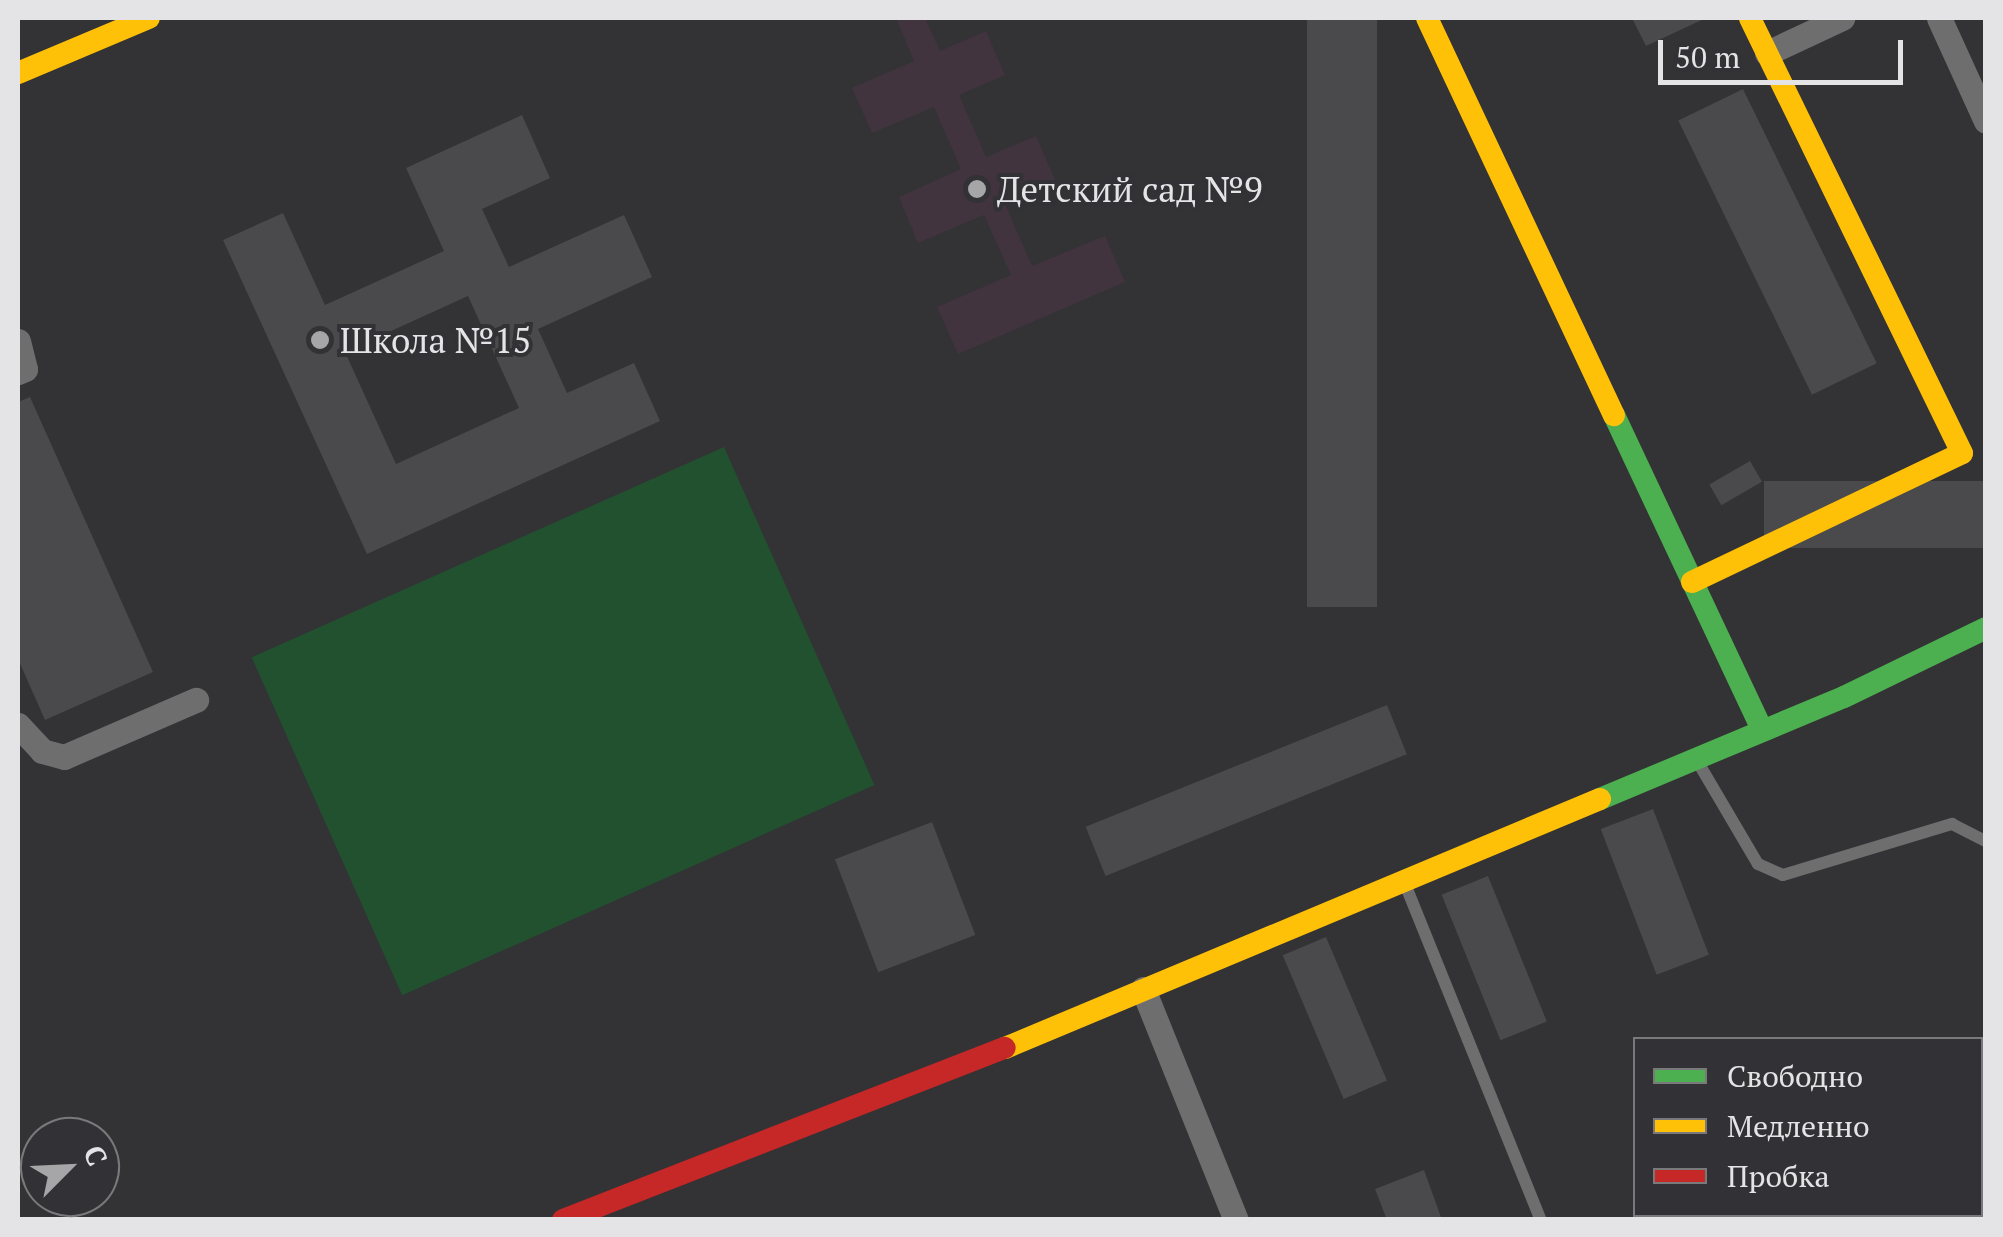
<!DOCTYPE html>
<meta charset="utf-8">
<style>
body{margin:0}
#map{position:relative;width:2003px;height:1237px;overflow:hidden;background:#333234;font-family:"PT Serif",serif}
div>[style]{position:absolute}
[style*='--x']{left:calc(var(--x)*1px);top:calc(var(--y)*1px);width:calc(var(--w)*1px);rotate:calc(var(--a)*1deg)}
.education>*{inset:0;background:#41343f}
.green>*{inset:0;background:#225130;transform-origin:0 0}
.building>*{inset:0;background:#4a494b;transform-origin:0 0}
.lane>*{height:12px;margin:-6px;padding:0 6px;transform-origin:6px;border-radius:6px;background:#6f6e6f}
.street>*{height:25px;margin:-12.5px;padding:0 12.5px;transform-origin:12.5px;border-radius:12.5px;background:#6f6e6f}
.fast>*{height:22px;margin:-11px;padding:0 11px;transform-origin:11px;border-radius:11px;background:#4caf50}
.slow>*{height:22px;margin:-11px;padding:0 11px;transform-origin:11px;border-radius:11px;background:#ffc107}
.jam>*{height:22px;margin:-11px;padding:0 11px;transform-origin:11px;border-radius:11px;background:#c62828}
.dots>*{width:28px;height:28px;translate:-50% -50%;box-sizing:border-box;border:5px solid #323135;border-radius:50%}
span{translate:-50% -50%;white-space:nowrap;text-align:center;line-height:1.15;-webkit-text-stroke:8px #323135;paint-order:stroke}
.poi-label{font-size:35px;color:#e4e4e6}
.left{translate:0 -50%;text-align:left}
.frame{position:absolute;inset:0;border:20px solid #e4e4e6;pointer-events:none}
.legend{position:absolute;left:1633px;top:1037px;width:350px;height:180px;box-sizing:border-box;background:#323135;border:2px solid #79797c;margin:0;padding:12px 18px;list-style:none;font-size:30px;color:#e4e4e6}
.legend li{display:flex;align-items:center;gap:20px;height:50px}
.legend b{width:50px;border:2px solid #79797c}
.north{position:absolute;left:20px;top:1117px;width:100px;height:100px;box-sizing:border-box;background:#323135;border:2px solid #79797c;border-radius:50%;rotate:66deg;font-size:28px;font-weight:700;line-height:40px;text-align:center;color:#e4e4e6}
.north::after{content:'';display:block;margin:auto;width:35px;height:45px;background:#a6a6a8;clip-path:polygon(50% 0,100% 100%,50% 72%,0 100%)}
.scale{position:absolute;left:1658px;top:40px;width:245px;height:45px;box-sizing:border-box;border:5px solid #e4e4e6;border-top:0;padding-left:12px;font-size:30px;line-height:35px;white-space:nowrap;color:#e4e4e6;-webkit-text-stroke:8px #323135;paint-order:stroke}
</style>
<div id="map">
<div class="education">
<i style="clip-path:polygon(896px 18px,925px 18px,940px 51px,986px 31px,1005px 75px,959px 95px,986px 157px,1036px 136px,1056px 182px,1005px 204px,1032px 266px,1105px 236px,1125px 282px,958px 354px,937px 307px,1011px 275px,984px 215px,918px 243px,899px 197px,961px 169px,934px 107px,872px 133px,852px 88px,914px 61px)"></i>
</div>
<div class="green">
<i style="left:724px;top:447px;width:370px;height:517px;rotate:66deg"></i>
</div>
<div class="building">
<i style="left:1307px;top:18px;width:70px;height:589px"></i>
<i style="clip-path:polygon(1632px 18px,1706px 18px,1646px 46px)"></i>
<i style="left:1743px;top:89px;width:305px;height:72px;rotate:64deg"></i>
<i style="clip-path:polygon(evenodd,522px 115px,550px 178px,482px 209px,509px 267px,624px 215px,652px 277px,538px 329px,567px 393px,634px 363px,660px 421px,367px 554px,223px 240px,283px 213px,325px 305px,444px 251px,406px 168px,522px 115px,468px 296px,519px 408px,396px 464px,345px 352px,468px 296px)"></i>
<i style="clip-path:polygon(30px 397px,153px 672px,45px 720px,18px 659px,18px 402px)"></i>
<i style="left:1750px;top:461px;width:24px;height:47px;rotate:60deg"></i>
<i style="left:1986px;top:481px;width:67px;height:222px;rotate:90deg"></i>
<i style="left:1387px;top:705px;width:53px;height:325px;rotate:68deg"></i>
<i style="left:1653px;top:809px;width:156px;height:56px;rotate:69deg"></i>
<i style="left:932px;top:822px;width:121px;height:104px;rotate:69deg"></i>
<i style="left:1488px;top:876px;width:157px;height:50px;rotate:68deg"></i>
<i style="left:1326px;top:937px;width:156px;height:47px;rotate:67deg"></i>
<i style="left:1986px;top:1065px;width:102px;height:6px;rotate:90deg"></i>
<i style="clip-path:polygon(1424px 1170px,1442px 1220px,1387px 1220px,1375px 1189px)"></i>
<i style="clip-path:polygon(1640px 1214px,1860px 1214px,1860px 1215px,1642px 1220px)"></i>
</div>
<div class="lane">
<i style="--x:1699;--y:764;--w:116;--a:59.5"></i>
<i style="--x:1758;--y:864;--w:27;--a:24"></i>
<i style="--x:1783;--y:875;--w:177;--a:-16.8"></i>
<i style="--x:1952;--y:824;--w:38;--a:27"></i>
<i style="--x:1405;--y:884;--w:362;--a:68"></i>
<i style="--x:1980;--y:1198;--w:6;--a:-18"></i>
<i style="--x:1925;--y:1220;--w:14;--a:-25"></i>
</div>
<div class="street">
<i style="--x:1939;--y:18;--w:113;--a:65.5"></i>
<i style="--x:1767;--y:53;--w:83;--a:-25"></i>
<i style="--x:18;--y:341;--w:29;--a:76"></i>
<i style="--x:25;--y:369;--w:8;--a:157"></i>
<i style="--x:18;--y:725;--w:35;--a:47"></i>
<i style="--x:42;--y:751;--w:23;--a:15"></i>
<i style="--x:64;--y:757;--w:144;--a:-23.4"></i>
<i style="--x:1143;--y:989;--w:249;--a:68.1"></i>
</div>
<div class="fast">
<i style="--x:1614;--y:415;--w:348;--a:64.8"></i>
<i style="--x:1600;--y:799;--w:264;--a:-22.7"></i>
<i style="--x:1844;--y:697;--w:158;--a:-25.9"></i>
</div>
<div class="slow">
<i style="--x:1427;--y:18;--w:439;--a:64.8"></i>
<i style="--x:18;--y:73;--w:142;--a:-22.8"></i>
<i style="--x:1692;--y:582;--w:299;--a:-25.5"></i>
<i style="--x:1962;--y:453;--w:484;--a:-116"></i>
<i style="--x:1005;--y:1048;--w:645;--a:-22.71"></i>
</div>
<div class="jam">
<i style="--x:563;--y:1220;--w:474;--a:-21.3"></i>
</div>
<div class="dots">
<i style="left:977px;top:189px;background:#a6a6a8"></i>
<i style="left:320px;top:340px;background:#a6a6a8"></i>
</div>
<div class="poi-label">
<span class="left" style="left:997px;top:189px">Детский сад №9</span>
<span class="left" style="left:340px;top:340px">Школа №15</span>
</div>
<div class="frame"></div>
<ul class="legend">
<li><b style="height:12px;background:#4caf50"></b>Свободно</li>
<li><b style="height:12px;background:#ffc107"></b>Медленно</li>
<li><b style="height:12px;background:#c62828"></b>Пробка</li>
</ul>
<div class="north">С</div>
<div class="scale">50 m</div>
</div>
